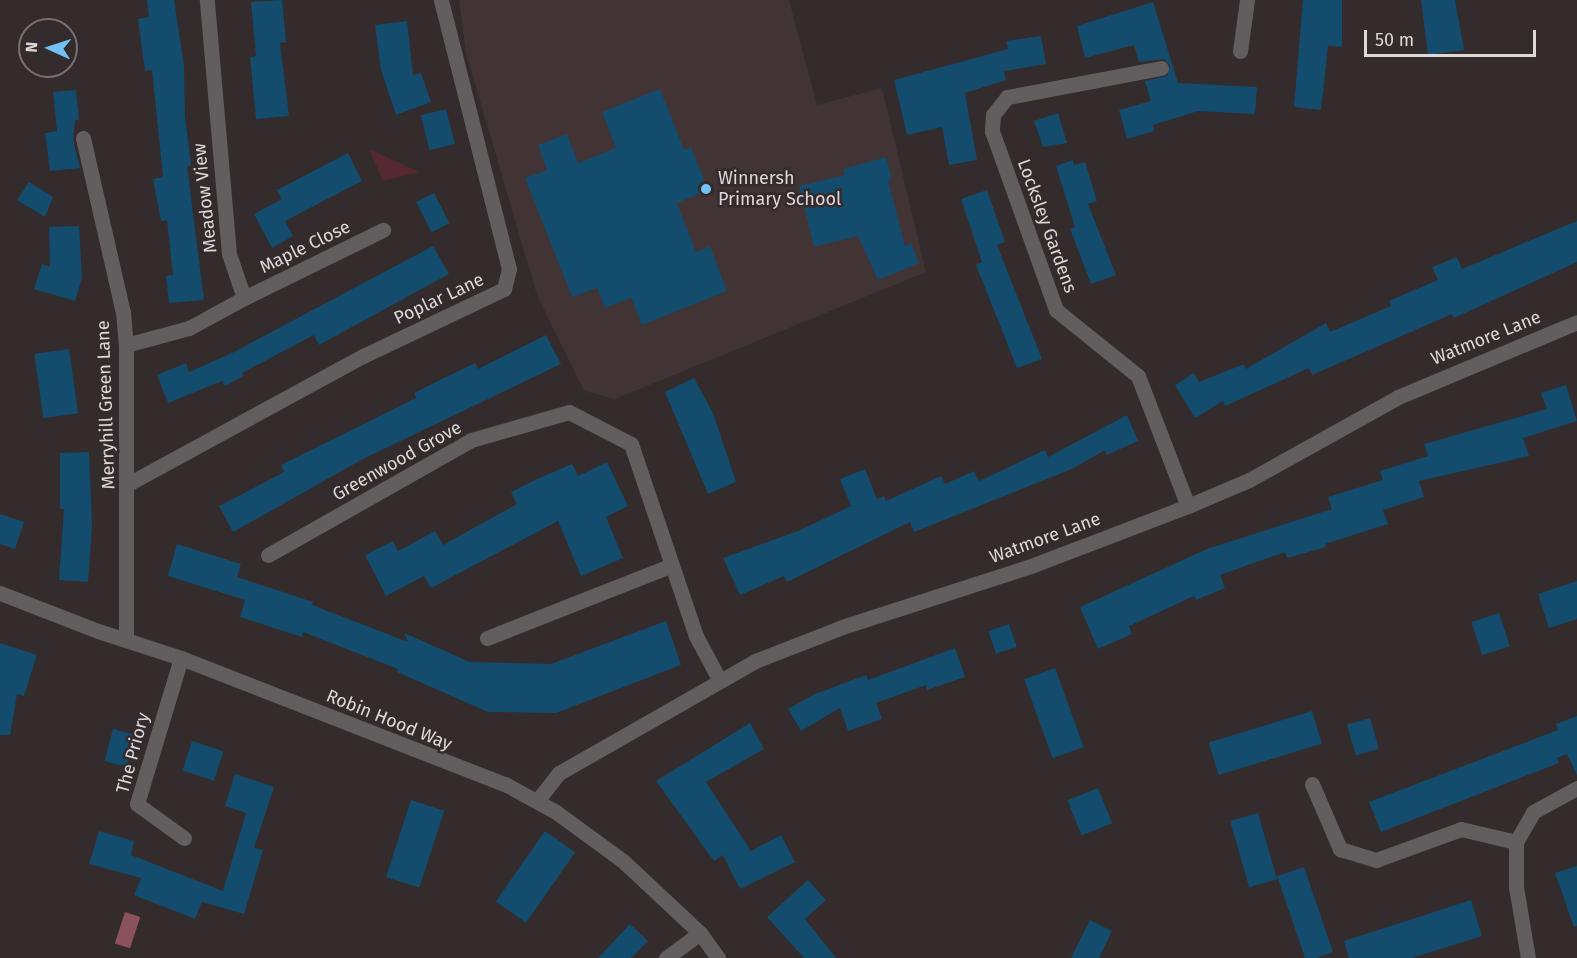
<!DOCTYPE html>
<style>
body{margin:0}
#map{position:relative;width:1577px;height:958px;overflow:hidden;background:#342b2c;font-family:"Fira Sans",sans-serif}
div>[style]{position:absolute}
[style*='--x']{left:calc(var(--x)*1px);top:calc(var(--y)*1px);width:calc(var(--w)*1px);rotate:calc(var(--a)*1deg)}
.built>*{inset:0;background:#423335}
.green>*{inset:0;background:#562932}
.water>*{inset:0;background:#8c525c;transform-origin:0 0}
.building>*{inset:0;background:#134c6c;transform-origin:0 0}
.minor>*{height:15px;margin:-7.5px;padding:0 7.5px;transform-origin:7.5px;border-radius:7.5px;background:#625d5e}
.dots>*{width:16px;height:16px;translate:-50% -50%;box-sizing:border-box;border:3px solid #342b2c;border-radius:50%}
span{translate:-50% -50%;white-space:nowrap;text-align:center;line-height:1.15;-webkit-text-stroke:5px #342b2c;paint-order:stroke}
.poi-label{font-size:18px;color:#ded8d8}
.left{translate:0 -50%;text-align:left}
.street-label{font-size:18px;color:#ded8d8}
.north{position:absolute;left:18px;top:18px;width:60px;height:60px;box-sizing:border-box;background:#342b2c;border:2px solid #787071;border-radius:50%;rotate:273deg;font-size:16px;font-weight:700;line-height:24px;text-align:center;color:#ded8d8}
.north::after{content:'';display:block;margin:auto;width:21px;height:27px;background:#72c1f5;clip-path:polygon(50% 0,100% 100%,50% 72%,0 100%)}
.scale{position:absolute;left:1364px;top:30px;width:172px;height:27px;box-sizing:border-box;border:3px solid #ded8d8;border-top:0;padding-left:8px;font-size:18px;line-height:21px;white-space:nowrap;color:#ded8d8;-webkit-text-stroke:4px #342b2c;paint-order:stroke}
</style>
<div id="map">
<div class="built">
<i style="clip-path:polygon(459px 0,789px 0,817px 105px,882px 88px,926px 272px,615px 399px,584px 391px,537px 295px,466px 53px)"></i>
</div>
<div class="green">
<i style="clip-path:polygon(369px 149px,419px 172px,383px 181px)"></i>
</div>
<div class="water">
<i style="left:125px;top:912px;width:16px;height:33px;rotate:18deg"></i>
</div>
<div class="building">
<i style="clip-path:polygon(147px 0,174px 0,184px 66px,185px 116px,191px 166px,187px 166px,204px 300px,169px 303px,166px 276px,173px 275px,167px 220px,161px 221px,153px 179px,163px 177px,152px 70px,145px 71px,138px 19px,149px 17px)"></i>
<i style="clip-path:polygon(282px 0,286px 42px,280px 43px,289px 116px,256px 119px,250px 57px,256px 56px,251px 2px)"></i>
<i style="clip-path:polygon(1303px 0,1342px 0,1342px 47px,1328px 46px,1321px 110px,1294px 107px)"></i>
<i style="clip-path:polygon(1421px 0,1455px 0,1464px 50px,1428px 55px)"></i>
<i style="clip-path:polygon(1153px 2px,1178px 83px,1257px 87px,1255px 114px,1198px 111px,1153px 125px,1154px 131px,1127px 139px,1119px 110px,1151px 101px,1145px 81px,1167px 76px,1170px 66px,1164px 59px,1139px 62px,1134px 45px,1085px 58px,1077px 26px)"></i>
<i style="clip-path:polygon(407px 21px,413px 75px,421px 73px,431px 102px,396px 115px,381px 70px,375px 25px)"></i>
<i style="clip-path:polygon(1041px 36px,1046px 64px,1004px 71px,1006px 80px,965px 93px,977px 160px,949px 165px,942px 127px,907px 135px,894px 80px,1008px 49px,1006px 41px)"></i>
<i style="clip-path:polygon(660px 89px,684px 150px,691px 147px,708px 190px,677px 203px,696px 252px,710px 246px,727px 291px,642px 325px,631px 298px,605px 308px,597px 288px,572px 297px,525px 178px,547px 170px,538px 145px,567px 134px,578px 163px,616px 148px,602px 112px)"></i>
<i style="clip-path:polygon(76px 90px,79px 120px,75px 120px,73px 140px,80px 168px,50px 171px,45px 133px,57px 131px,53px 92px)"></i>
<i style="left:446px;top:109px;width:36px;height:26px;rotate:76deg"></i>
<i style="clip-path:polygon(1058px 113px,1067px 143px,1043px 147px,1034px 121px)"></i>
<i style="clip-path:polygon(348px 153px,362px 181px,285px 221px,293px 236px,272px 248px,254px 214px,282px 199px,277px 190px)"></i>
<i style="clip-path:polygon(886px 157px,892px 179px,888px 180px,905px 246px,911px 243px,919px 263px,878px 280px,858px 236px,814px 247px,799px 186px,845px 175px,843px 169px)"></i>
<i style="clip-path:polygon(1073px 160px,1074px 165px,1085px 162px,1097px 201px,1088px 204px,1116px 275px,1091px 284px,1070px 229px,1075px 227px,1056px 166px)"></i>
<i style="clip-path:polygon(29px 182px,53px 197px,45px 217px,17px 200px)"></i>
<i style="clip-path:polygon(987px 190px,1005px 242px,997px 245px,1042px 359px,1017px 368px,976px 265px,982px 262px,961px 199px)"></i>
<i style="left:434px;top:193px;width:34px;height:20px;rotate:63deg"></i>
<i style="clip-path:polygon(1577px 221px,1577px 262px,1454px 318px,1452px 314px,1312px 375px,1309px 368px,1225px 406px,1223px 401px,1195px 418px,1175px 385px,1194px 373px,1199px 382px,1244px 364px,1246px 369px,1326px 323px,1330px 332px,1391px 306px,1389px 301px,1438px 280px,1432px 267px,1457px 257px,1462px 269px)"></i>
<i style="clip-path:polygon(79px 226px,82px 277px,75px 301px,34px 289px,42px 264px,50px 267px,49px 227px)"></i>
<i style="clip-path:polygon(433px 246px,449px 274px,319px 345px,314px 335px,242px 373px,243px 376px,225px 386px,222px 381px,168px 403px,157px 375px,186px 363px,189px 372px,232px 353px)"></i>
<i style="clip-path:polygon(546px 335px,561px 364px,363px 459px,233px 532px,219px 506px,284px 472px,281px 465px,416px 398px,414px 393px,444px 378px,475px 363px,478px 369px)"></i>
<i style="left:69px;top:349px;width:65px;height:35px;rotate:82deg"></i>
<i style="clip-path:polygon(694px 378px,713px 413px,736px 482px,708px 494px,665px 392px)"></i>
<i style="clip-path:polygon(1566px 385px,1577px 421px,1523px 438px,1529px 456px,1419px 481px,1424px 497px,1383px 510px,1388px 524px,1325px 544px,1326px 547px,1287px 558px,1285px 552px,1220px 575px,1225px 588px,1196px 600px,1194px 596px,1129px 626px,1132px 634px,1098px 649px,1080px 607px,1207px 549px,1332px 509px,1328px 497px,1383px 480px,1380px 471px,1428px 456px,1424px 444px,1547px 409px,1541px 393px)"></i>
<i style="clip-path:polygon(1127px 415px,1138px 441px,1107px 455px,1105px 450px,1072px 469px,914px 532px,910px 522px,787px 582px,784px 576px,740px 595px,723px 558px,798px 531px,851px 506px,840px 479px,865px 469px,877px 499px,884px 496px,886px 501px,941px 476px,945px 484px,974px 471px,979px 481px,1045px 450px,1048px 457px)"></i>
<i style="clip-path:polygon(89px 452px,92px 526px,88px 582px,59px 580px,64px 509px,60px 509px,60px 453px)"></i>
<i style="clip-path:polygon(607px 462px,628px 506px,606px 517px,623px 558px,581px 576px,558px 521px,431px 588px,424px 576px,386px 596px,365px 555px,393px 541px,398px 551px,435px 531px,443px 545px,517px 504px,511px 492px,537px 479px,572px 464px,578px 476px)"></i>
<i style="clip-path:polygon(0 514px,24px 522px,15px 549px,0 544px)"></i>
<i style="clip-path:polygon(177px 544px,241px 564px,237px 577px,313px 602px,312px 605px,408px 642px,404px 633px,470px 662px,551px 664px,666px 621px,681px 665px,556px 713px,488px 712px,397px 672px,398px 669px,303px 632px,302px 637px,240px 617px,245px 600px,168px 576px)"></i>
<i style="clip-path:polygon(1577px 581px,1577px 619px,1549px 628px,1538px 594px)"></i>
<i style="left:1499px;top:613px;width:35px;height:29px;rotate:72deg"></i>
<i style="left:1009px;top:624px;width:24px;height:22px;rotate:71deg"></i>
<i style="clip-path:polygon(0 643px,37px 655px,24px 696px,17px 694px,10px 735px,0 735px)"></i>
<i style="clip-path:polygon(955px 648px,965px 677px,927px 690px,926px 685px,876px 703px,882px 719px,848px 731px,840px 708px,801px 731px,788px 709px,815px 694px,866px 675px,868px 680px)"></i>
<i style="left:1055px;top:668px;width:84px;height:33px;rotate:70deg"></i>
<i style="left:1312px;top:711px;width:34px;height:108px;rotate:73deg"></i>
<i style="clip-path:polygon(1577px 716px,1577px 775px,1567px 754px,1557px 758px,1559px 763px,1381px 832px,1369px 802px,1558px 730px,1556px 724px)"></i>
<i style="left:1370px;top:718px;width:32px;height:24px;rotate:74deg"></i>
<i style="clip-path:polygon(750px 723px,764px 749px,706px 782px,751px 851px,781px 835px,795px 862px,740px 889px,723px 855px,714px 861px,656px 781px)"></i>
<i style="left:113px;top:729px;width:23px;height:33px;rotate:15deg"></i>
<i style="left:192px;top:741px;width:33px;height:31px;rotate:18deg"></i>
<i style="clip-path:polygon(235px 774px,274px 787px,254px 848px,263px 850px,244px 914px,202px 902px,195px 919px,134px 895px,141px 878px,89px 864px,99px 831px,134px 841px,131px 855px,223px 891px,246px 813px,225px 806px)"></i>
<i style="left:1098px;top:788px;width:38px;height:33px;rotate:68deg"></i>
<i style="left:411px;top:800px;width:35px;height:81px;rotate:18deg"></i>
<i style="left:1258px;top:813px;width:69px;height:29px;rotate:74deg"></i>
<i style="left:545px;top:831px;width:37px;height:86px;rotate:35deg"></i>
<i style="clip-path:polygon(1577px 866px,1577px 926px,1574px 927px,1555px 873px)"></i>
<i style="clip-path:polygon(1304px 867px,1333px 952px,1317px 958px,1305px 958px,1277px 876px)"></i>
<i style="clip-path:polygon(808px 880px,826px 900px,805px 919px,836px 958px,804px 958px,767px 917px)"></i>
<i style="clip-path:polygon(1471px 900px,1482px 936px,1412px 958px,1349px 958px,1344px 941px)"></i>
<i style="clip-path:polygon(1090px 920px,1112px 931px,1099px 958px,1071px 958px)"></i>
<i style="clip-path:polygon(630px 924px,648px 941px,631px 958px,598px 958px)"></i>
</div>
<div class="minor">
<i style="--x:1240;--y:51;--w:51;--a:-82.2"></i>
<i style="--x:1161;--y:68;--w:157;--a:169.3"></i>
<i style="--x:1007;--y:97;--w:23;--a:128"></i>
<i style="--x:993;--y:115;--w:16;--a:94"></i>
<i style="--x:992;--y:131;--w:190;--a:70.3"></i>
<i style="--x:1056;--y:310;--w:105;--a:38.8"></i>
<i style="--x:1138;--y:376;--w:139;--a:69"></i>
<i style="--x:83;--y:138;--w:179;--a:77.1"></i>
<i style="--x:123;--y:312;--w:33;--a:85"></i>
<i style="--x:126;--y:345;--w:294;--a:90"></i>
<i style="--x:244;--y:298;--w:155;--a:-26.1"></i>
<i style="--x:126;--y:345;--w:65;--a:-15.1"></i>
<i style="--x:189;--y:328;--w:63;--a:-28.6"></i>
<i style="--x:244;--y:298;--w:46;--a:-108.8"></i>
<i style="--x:229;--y:254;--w:255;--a:-95"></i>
<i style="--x:128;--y:484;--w:268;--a:-28.6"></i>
<i style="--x:363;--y:356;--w:156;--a:-25.4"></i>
<i style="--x:504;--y:289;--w:21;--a:-76"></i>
<i style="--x:509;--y:269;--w:277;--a:-104.2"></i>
<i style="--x:268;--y:555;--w:233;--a:-29.5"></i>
<i style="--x:471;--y:440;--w:102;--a:-15.9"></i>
<i style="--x:569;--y:412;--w:70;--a:27.3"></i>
<i style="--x:631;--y:444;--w:203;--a:71.3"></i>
<i style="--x:696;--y:636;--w:49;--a:61.9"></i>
<i style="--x:0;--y:593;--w:105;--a:21.2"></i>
<i style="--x:98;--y:631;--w:87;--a:18"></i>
<i style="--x:181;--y:658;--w:348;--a:21.3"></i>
<i style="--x:505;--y:784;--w:58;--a:28.8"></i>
<i style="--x:556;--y:812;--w:83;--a:36.2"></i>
<i style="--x:623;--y:861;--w:105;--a:43.1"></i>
<i style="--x:700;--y:933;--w:31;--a:54"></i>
<i style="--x:487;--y:638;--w:197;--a:-21.5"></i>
<i style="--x:181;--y:658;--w:152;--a:106.8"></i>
<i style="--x:137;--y:804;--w:58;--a:35.9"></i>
<i style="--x:1312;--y:784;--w:71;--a:66.7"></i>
<i style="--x:1340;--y:849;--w:38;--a:17"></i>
<i style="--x:1376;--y:860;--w:90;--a:-20"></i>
<i style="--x:1461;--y:829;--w:57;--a:13.3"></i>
<i style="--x:537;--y:801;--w:36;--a:-52"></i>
<i style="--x:559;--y:773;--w:226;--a:-29.7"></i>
<i style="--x:755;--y:661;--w:93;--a:-21.3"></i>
<i style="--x:842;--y:627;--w:199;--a:-17.9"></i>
<i style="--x:1031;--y:566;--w:168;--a:-20.9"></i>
<i style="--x:1188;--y:506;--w:66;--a:-23.1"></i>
<i style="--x:1249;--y:480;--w:171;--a:-29.1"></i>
<i style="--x:1398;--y:397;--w:194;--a:-22.7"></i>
<i style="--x:666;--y:958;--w:42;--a:-36.3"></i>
<i style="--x:1528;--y:958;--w:72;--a:-99.6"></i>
<i style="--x:1516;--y:887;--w:45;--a:-90"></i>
<i style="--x:1516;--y:842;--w:34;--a:-60"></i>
<i style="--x:1533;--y:812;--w:50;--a:-28.6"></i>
</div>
<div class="dots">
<i style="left:706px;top:189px;background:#72c1f5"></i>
</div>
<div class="poi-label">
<span class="left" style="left:718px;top:189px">Winnersh<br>Primary School</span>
</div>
<div class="street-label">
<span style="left:205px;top:198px;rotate:-96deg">Meadow View</span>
<span style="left:1047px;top:226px;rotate:70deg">Locksley Gardens</span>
<span style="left:305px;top:247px;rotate:-26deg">Maple Close</span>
<span style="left:439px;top:299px;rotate:-25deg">Poplar Lane</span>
<span style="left:1486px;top:338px;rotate:-22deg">Watmore Lane</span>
<span style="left:106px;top:405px;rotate:-92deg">Merryhill Green Lane</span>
<span style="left:397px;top:461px;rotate:-29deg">Greenwood Grove</span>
<span style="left:1045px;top:538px;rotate:-20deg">Watmore Lane</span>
<span style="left:389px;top:720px;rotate:22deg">Robin Hood Way</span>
<span style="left:133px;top:753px;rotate:-75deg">The Priory</span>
</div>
<div class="north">N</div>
<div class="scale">50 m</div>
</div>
